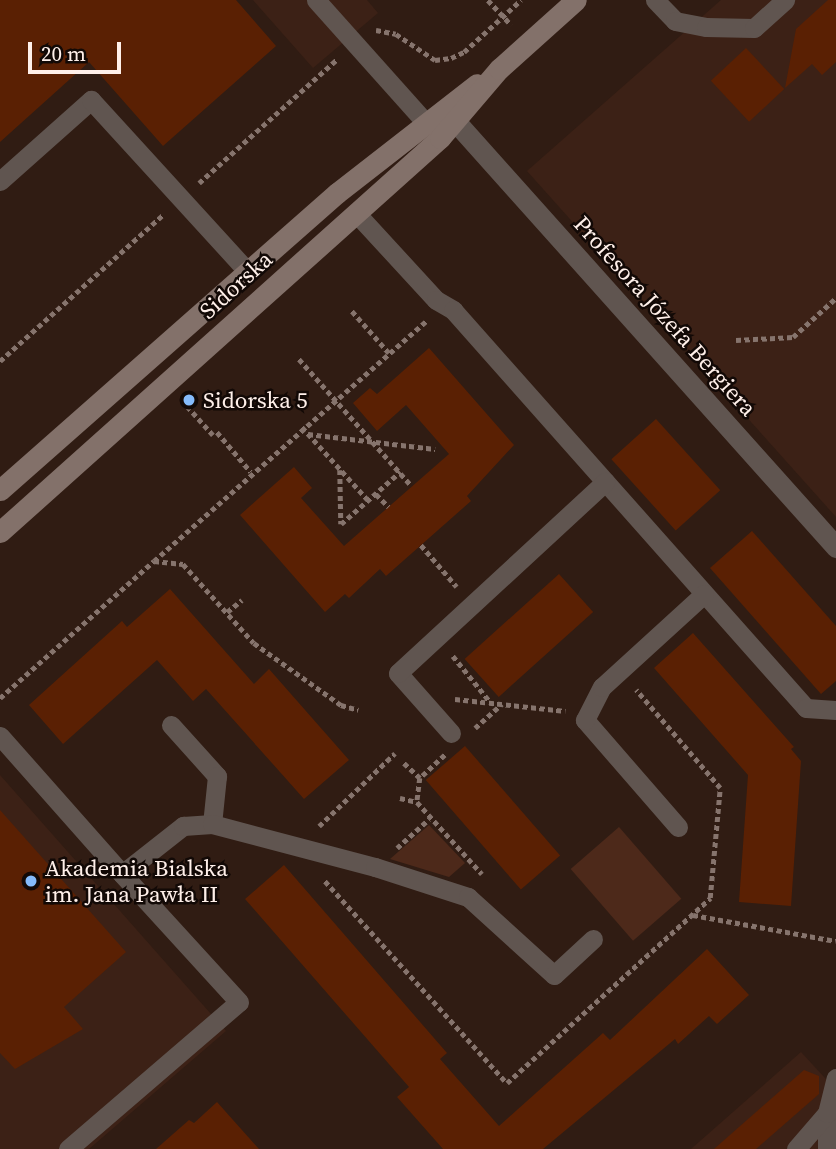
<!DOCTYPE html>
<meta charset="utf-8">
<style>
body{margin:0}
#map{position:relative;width:836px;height:1149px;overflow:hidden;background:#301c13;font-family:"Source Serif 4",serif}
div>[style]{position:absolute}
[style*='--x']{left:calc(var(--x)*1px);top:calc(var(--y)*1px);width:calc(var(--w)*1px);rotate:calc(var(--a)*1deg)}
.built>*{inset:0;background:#3c2116}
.green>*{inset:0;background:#4d291a;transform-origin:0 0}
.building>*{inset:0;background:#5a2003;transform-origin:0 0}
.path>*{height:4.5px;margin-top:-2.25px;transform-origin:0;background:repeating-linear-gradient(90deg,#86746d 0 5px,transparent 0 8.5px)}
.lane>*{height:19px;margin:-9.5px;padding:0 9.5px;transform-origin:9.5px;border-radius:9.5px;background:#605550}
.street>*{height:21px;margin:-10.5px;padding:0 10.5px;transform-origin:10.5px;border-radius:10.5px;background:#605550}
.secondary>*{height:21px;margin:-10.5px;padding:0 10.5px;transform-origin:10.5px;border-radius:10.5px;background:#83716a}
.dots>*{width:19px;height:19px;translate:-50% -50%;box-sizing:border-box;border:4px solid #120906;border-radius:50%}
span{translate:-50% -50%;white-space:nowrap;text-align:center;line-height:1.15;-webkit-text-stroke:5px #120906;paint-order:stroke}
.street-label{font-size:23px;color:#fff0ea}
.poi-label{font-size:23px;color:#fff0ea}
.left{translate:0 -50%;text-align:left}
.scale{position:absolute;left:28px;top:42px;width:93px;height:32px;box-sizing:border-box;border:4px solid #fff0ea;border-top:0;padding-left:9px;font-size:21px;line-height:24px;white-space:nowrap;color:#fff0ea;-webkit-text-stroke:5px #120906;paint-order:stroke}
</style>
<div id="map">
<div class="built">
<i style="clip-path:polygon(253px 0,367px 0,378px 13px,313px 68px)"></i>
<i style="clip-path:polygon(721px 0,836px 0,836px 517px,527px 171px)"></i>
<i style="clip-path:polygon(0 775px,226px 1031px,89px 1149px,0 1149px)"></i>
<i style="clip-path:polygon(801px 1052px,836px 1090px,836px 1149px,691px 1149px)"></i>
</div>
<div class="green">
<i style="clip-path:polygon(429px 825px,465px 863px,449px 877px,390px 859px)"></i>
<i style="left:619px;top:827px;width:95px;height:64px;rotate:49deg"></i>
</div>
<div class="building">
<i style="clip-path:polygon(0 0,236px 0,276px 46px,163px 146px,89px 62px,0 142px)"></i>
<i style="clip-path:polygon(828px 0,836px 0,836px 62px,822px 75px,812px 64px,785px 88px,796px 29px)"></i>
<i style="left:746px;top:48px;width:56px;height:48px;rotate:47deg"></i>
<i style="clip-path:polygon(429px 348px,514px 445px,467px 496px,471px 501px,386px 576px,380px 569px,349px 598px,345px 594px,325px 612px,240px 515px,294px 467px,312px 488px,301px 498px,344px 546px,449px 454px,406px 405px,377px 431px,353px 403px,370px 388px,377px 394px)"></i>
<i style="left:656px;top:419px;width:96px;height:60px;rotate:48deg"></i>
<i style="clip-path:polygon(752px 531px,836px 626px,836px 681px,821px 694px,710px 568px)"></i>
<i style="left:559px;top:574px;width:51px;height:127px;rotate:48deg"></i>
<i style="clip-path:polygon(170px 589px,254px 684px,269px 669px,349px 760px,304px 799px,206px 689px,193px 701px,157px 660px,63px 744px,29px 705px,122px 621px,127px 627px)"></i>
<i style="clip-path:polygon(693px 633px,794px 747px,791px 749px,801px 761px,791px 906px,739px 902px,748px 775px,654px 668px)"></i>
<i style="left:465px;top:746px;width:145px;height:52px;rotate:49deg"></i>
<i style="clip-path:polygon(0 810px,126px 952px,64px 1007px,83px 1029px,15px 1069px,0 1053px)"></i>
<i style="clip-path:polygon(284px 865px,447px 1053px,440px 1059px,499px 1126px,603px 1033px,610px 1040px,707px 949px,749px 995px,717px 1024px,709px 1016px,678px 1044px,675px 1039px,543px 1149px,443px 1149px,397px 1097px,409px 1087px,245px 899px)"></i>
<i style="clip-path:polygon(804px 1070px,819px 1076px,819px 1094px,756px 1149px,714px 1149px)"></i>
<i style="clip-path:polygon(217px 1102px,259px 1149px,156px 1149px,189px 1120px,194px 1123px)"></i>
</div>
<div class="path">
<i style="--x:488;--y:0;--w:34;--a:47"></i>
<i style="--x:376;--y:30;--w:20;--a:11"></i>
<i style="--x:396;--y:34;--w:47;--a:33.7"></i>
<i style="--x:435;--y:60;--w:16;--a:-7"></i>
<i style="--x:451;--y:58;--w:14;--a:-25"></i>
<i style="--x:464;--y:52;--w:77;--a:-42.4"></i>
<i style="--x:199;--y:183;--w:184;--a:-41.9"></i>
<i style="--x:352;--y:311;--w:56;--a:48.6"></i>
<i style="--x:736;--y:340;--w:57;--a:-3"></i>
<i style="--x:793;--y:337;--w:58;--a:-42.2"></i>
<i style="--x:299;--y:359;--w:169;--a:48.4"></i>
<i style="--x:0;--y:361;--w:220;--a:-41.9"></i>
<i style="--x:187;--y:406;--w:39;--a:48"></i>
<i style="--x:302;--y:427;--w:98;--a:47.9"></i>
<i style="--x:217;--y:432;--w:52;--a:49.6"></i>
<i style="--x:308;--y:434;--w:128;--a:6.7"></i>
<i style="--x:340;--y:470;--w:54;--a:88.9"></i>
<i style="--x:376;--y:494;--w:18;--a:45"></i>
<i style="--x:341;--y:524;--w:79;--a:-41.4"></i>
<i style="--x:421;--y:545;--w:55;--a:49.4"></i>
<i style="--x:154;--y:561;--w:363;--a:-41.4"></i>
<i style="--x:227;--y:612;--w:19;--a:-39"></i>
<i style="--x:453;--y:656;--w:60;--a:51"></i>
<i style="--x:0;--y:698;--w:206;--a:-41.7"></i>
<i style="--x:154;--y:561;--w:29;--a:6"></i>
<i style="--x:183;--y:564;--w:106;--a:48.1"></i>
<i style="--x:254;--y:643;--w:107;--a:35.5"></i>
<i style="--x:341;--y:705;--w:18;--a:16"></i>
<i style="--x:455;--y:699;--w:111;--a:6.2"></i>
<i style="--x:475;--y:728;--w:36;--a:-42"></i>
<i style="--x:445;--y:755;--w:34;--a:137"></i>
<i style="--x:420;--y:778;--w:24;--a:97"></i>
<i style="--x:417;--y:802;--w:97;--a:47.9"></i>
<i style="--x:404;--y:763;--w:22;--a:43"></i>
<i style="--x:400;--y:798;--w:17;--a:13"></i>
<i style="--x:319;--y:826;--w:105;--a:-43.8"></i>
<i style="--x:397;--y:848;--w:43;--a:-42.2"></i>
<i style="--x:325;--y:881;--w:272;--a:48"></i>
<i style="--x:507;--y:1083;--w:275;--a:-42.3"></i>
<i style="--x:710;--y:898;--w:110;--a:-84.8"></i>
<i style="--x:720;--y:788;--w:129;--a:-130.6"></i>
<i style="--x:693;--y:915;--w:145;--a:10.3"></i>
</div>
<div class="lane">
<i style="--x:316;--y:0;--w:162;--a:48.2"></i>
<i style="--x:655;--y:0;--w:29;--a:46"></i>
<i style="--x:675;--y:21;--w:32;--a:11"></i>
<i style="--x:706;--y:27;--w:48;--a:1.2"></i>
<i style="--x:754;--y:28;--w:42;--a:-42.1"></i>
<i style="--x:0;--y:181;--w:122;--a:-41.7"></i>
<i style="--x:91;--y:100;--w:234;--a:47.6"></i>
<i style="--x:356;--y:213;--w:118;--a:47.4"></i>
<i style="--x:436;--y:300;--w:20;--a:30"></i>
<i style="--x:453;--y:310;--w:532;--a:48.43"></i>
<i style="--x:806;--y:708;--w:30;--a:4"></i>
<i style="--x:171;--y:725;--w:69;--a:48"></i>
<i style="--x:217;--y:776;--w:48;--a:95.9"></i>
<i style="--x:451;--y:733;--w:80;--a:-131.5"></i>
<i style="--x:398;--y:673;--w:282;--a:-42.7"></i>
<i style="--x:0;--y:736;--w:184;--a:48.5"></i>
<i style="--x:122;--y:874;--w:78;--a:-38.2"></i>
<i style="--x:183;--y:826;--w:29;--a:-4"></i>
<i style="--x:212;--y:824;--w:169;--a:14.8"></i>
<i style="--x:375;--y:867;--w:98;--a:17.9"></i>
<i style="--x:468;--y:897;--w:116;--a:42.2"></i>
<i style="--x:554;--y:975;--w:53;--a:-42.7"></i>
<i style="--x:678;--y:827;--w:142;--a:-131"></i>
<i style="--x:585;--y:720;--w:37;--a:-63"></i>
<i style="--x:602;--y:687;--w:138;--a:-42.4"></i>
<i style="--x:827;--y:1113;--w:36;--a:90"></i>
<i style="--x:68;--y:1149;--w:225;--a:-40.7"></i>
<i style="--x:239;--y:1002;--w:173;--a:-132.4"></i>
<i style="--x:796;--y:1149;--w:48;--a:-49.3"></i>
<i style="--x:827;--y:1113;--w:36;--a:-76"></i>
</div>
<div class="street">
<i style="--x:455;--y:121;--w:572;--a:48.19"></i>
</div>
<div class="secondary">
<i style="--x:0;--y:490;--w:449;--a:-41.4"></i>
<i style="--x:337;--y:193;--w:177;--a:-37.9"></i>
<i style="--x:0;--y:532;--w:591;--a:-41.84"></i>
<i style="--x:440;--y:138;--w:91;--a:-49.5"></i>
<i style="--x:499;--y:69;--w:103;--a:-41.9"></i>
</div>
<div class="dots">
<i style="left:189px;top:400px;background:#85bbfb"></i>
<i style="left:31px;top:881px;background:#85bbfb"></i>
</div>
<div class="street-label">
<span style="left:236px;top:285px;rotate:-42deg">Sidorska</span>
<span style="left:665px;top:316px;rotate:48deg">Profesora Józefa Bergiera</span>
</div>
<div class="poi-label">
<span class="left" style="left:203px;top:400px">Sidorska 5</span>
<span class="left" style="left:45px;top:881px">Akademia Bialska<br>im. Jana Pawła II</span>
</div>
<div class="scale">20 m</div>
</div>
